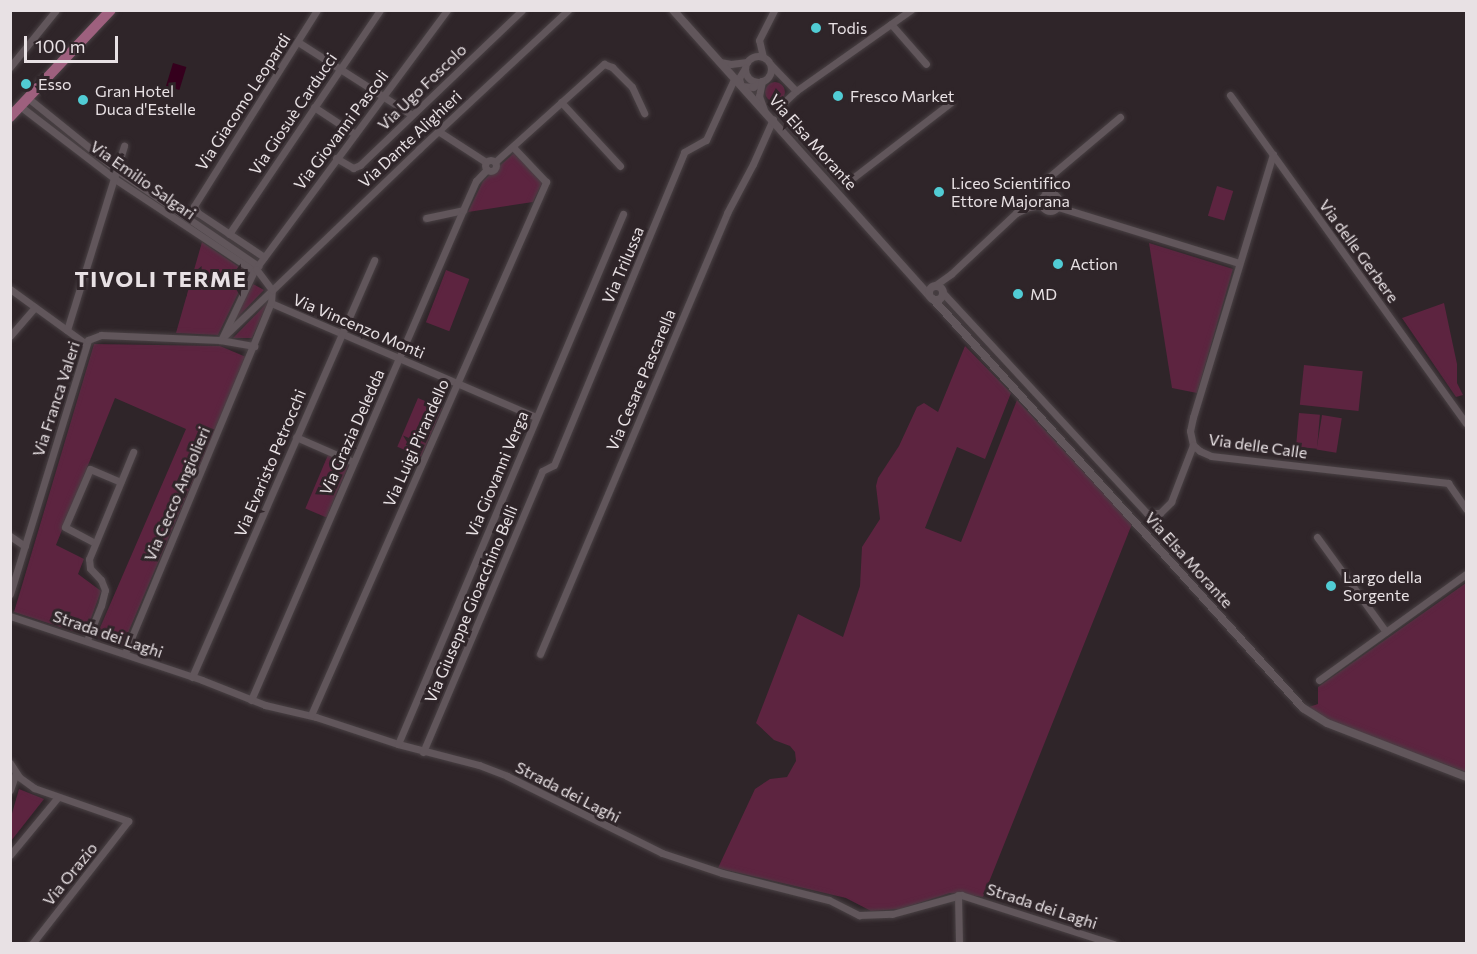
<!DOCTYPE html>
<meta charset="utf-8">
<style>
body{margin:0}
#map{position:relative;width:1477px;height:954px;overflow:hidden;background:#2f2529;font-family:Commissioner,sans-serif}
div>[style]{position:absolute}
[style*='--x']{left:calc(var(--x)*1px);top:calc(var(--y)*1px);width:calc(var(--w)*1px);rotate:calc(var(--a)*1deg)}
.green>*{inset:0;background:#5d2440;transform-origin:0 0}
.round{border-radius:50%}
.water>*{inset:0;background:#35001d;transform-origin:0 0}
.roads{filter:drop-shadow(0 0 2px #494144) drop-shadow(0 0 2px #494144)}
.minor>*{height:7px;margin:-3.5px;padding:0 3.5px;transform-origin:3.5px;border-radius:3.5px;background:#61565b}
.minor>.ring{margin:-3.5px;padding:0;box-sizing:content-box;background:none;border:7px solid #61565b;border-radius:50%}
.tertiary>*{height:8px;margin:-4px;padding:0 4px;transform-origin:4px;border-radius:4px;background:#61565b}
.tertiary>.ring{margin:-4px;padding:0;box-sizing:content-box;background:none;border:8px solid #61565b;border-radius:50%}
.primary>*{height:10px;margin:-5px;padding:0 5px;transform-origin:5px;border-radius:5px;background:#9e607e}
.dots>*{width:16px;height:16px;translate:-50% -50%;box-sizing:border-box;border:3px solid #2f2529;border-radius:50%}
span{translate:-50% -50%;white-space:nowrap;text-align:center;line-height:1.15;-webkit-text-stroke:6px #2f2529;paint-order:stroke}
.poi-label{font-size:16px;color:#e8e1e4}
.left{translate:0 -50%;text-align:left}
.street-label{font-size:16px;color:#e8e1e4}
.district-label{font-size:22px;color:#e8e1e4;font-weight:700;letter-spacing:1.5px}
.frame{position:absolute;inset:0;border:12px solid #e8e1e4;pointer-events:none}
.scale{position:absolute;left:24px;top:36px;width:94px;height:27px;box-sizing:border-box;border:3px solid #e8e1e4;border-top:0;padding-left:8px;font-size:18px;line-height:21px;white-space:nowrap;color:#e8e1e4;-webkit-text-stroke:4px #2f2529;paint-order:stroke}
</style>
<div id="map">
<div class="green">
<i class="round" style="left:765px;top:82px;width:20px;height:20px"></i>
<i style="clip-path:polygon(514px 153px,542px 183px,533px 202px,468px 212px,483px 181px)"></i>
<i style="left:1217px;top:186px;width:17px;height:31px;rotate:17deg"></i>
<i style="clip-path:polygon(202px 242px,248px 273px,218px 335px,176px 333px)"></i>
<i style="clip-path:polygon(1149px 243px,1233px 269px,1197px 393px,1172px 388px)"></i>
<i style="left:446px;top:270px;width:25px;height:56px;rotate:21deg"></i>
<i style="clip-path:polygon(253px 284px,264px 290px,233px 322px)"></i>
<i style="clip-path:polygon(268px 302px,252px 338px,233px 338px)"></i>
<i style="clip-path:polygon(1444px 303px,1457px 364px,1457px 383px,1463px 395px,1456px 397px,1402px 318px)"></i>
<i style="clip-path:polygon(94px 344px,220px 346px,246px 357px,122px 647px,96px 637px,186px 429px,115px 398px,56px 545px,84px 559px,78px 574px,101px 591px,85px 635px,14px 612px)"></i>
<i style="clip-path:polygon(965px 346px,1011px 393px,985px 459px,957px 447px,925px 528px,961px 542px,1017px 400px,1132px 524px,983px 897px,950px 893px,900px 909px,871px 911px,846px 898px,718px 868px,755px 789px,770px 779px,787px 777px,796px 761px,795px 752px,790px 746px,774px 740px,756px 723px,798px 614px,843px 637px,860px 586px,862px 547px,880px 519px,876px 486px,878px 478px,899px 446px,917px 407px,924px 403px,938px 412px)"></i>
<i style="left:1304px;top:365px;width:59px;height:40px;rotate:6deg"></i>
<i style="left:418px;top:398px;width:26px;height:53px;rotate:23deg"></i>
<i style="left:1299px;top:413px;width:21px;height:34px;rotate:5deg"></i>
<i style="left:1322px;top:415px;width:20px;height:35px;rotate:9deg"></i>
<i style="left:328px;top:455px;width:23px;height:58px;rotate:23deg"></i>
<i style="clip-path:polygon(1466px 583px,1466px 772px,1330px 722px,1309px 707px,1318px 704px,1318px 687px)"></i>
<i style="clip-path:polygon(19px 789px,44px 799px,11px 841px,11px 817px)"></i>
</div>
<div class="water">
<i style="left:173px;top:63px;width:14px;height:24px;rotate:17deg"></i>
</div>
<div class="roads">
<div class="minor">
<i style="--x:891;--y:24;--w:53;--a:48.8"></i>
<i style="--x:298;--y:42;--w:135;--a:32.6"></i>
<i class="ring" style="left:745px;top:56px;width:19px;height:19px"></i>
<i style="--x:763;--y:57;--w:17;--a:-103"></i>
<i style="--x:759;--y:40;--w:34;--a:-63"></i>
<i style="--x:720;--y:62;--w:11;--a:10"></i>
<i style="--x:731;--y:64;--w:16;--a:-7"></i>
<i style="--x:771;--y:65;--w:36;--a:46"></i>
<i style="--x:796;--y:91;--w:21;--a:137"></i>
<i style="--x:781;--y:105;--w:8;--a:90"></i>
<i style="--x:781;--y:113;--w:96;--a:48"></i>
<i style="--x:845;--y:184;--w:133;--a:-37.6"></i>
<i style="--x:10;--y:67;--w:73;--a:-51.1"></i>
<i style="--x:745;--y:68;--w:12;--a:121"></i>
<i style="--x:739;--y:78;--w:8;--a:76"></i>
<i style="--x:741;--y:86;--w:12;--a:5"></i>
<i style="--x:753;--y:87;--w:11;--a:-34"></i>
<i style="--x:762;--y:81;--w:15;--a:101"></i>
<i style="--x:759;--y:96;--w:15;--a:70"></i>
<i style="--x:796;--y:91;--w:141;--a:-35.2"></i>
<i style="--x:1230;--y:95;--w:404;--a:54.3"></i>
<i style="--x:28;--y:98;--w:114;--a:39"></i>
<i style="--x:117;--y:170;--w:171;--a:34.2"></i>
<i style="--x:561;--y:102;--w:87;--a:47.3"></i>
<i style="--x:20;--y:106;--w:120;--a:37.5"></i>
<i style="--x:115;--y:179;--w:167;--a:33.5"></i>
<i style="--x:314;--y:107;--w:49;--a:33.4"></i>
<i style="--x:438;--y:131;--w:57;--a:32.9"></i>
<i style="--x:1273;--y:154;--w:275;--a:106.9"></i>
<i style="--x:1193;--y:417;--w:14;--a:102"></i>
<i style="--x:1190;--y:431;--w:14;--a:78"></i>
<i style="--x:1193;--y:445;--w:9;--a:41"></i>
<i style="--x:1200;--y:451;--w:12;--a:24"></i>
<i style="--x:1211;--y:456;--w:239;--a:6.5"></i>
<i style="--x:1448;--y:483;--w:32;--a:55"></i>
<i style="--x:336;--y:158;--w:20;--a:30"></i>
<i style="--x:353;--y:168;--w:8;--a:-23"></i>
<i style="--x:360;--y:165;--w:224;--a:-43.7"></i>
<i class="ring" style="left:485.5px;top:160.5px;width:4px;height:4px"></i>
<i style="--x:495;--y:162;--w:147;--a:-42"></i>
<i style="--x:604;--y:64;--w:9;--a:21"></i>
<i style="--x:612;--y:67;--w:28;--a:45"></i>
<i style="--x:632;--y:87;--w:29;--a:65"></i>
<i class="ring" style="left:1041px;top:193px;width:11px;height:11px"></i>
<i style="--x:1045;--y:194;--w:17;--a:-77"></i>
<i style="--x:1049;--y:177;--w:93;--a:-40.2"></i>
<i style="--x:1058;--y:207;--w:189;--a:17.2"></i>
<i style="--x:426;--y:218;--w:38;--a:-12"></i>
<i style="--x:229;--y:234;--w:270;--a:-56"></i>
<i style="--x:264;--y:257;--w:79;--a:-146.3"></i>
<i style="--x:198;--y:213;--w:8;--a:-120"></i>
<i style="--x:194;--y:206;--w:231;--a:-57.9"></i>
<i style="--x:934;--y:286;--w:21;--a:-35"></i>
<i style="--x:951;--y:274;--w:89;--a:-43.2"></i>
<i style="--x:1016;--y:213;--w:14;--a:-25"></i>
<i style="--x:1029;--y:207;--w:13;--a:-9"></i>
<i style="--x:10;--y:289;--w:94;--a:35.9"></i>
<i style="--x:943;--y:293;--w:300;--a:47.2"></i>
<i style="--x:1147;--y:513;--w:13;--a:0"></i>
<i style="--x:1160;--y:513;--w:16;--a:-45"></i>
<i style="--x:1171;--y:502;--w:61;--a:-68.9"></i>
<i style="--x:271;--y:303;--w:288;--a:23.3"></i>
<i style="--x:67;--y:330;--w:193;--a:-72.8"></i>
<i style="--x:10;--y:336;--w:38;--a:-49"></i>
<i style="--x:223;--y:336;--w:72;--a:-64.5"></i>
<i style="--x:254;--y:271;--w:325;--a:-53.5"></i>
<i style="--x:220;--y:340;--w:276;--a:-43.8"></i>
<i style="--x:419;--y:149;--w:204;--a:-43"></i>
<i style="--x:296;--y:437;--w:62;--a:23.7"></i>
<i style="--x:10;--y:536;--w:18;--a:34"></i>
<i style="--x:1317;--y:537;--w:117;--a:54"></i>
<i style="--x:95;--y:543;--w:34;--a:-152"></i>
<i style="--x:65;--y:527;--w:63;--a:-66.7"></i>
<i style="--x:90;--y:469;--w:33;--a:23"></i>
<i style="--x:10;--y:594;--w:266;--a:-72.9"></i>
<i style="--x:88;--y:340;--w:14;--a:-21"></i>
<i style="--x:101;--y:335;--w:119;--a:2.4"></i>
<i style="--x:220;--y:340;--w:35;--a:10"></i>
<i style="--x:10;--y:616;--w:202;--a:18.4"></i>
<i style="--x:202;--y:680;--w:68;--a:21.6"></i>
<i style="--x:265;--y:705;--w:52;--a:13.2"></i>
<i style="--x:316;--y:717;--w:86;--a:18.2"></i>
<i style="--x:398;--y:744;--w:84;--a:14.5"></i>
<i style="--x:479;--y:765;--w:30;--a:21"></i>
<i style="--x:507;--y:776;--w:173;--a:26.4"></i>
<i style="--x:662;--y:853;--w:63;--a:18.4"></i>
<i style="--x:722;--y:873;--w:110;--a:14.2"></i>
<i style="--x:829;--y:900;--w:34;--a:27"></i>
<i style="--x:859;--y:915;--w:33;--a:-2"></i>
<i style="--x:892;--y:914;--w:72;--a:-15.4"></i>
<i style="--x:961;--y:895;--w:161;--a:17.8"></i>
<i style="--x:87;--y:640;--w:37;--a:-68"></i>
<i style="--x:101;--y:606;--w:16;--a:-76"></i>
<i style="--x:105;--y:590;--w:11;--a:-112"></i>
<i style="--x:101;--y:580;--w:16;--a:-133"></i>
<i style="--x:90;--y:568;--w:9;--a:-96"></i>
<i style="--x:89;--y:559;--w:116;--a:-67.6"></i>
<i style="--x:125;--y:653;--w:379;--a:-67.4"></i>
<i style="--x:271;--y:303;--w:13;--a:-86"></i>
<i style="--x:272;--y:290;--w:26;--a:-127"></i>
<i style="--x:540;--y:654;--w:479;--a:-67"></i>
<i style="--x:727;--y:213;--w:55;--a:-62"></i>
<i style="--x:753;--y:164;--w:49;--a:-66"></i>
<i style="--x:192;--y:677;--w:455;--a:-66.4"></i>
<i style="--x:1319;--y:680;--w:181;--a:-35.8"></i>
<i style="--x:251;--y:700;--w:534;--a:-66.6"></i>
<i style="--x:463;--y:210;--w:32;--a:-66"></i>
<i style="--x:476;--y:181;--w:16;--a:-47"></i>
<i style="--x:311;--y:715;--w:583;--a:-66.21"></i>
<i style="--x:546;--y:182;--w:48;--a:-133.3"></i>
<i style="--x:398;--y:744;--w:576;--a:-67"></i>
<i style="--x:423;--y:752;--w:305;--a:-67"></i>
<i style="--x:542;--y:471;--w:13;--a:-27"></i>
<i style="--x:554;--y:465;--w:339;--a:-67.4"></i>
<i style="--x:684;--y:152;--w:25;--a:-29"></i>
<i style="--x:706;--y:140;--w:67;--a:-65.3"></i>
<i style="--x:10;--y:763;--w:17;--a:57"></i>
<i style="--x:19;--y:777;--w:19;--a:36"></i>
<i style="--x:34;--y:788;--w:100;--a:19.3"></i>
<i style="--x:128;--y:821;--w:156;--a:128"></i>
<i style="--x:10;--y:790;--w:18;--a:-71"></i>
<i style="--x:10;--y:855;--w:75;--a:-50.4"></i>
<i style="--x:958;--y:895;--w:49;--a:88.8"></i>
</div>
<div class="tertiary">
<i style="--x:673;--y:10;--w:383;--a:48.1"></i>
<i class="ring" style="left:929px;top:286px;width:6px;height:6px"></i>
<i style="--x:933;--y:299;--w:552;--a:47.87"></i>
<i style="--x:1303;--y:708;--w:28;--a:32"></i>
<i style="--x:1327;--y:723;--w:149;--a:21.2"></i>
</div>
<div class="primary">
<i style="--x:10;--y:117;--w:147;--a:-46.7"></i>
</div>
</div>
<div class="dots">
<i style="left:816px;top:28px;background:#51ccd4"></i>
<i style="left:26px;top:84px;background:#51ccd4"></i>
<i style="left:838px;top:96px;background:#51ccd4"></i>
<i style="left:83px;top:100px;background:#51ccd4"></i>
<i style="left:939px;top:192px;background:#51ccd4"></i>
<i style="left:1058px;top:264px;background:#51ccd4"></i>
<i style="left:1018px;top:294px;background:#51ccd4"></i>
<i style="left:1331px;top:586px;background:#51ccd4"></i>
</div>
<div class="poi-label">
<span class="left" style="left:828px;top:28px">Todis</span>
<span class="left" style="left:38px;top:84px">Esso</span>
<span class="left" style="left:95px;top:100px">Gran Hotel<br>Duca d'Estelle</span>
<span class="left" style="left:850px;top:96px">Fresco Market</span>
<span class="left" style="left:951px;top:192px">Liceo Scientifico<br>Ettore Majorana</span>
<span class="left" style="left:1070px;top:264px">Action</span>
<span class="left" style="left:1030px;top:294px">MD</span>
<span class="left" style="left:1343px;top:586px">Largo della<br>Sorgente</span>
</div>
<div class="street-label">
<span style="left:422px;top:87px;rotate:-44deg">Via Ugo Foscolo</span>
<span style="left:243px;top:102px;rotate:-57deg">Via Giacomo Leopardi</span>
<span style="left:293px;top:114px;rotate:-56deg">Via Giosuè Carducci</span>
<span style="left:341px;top:130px;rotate:-53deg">Via Giovanni Pascoli</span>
<span style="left:410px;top:139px;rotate:-43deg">Via Dante Alighieri</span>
<span style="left:813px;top:142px;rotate:48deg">Via Elsa Morante</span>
<span style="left:143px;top:180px;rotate:35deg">Via Emilio Salgari</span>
<span style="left:1359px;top:251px;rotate:54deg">Via delle Gerbere</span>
<span style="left:623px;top:265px;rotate:-67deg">Via Trilussa</span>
<span style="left:359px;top:326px;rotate:23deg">Via Vincenzo Monti</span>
<span style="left:641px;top:380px;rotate:-67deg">Via Cesare Pascarella</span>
<span style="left:56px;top:399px;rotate:-72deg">Via Franca Valeri</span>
<span style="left:352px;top:432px;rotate:-66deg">Via Grazia Deledda</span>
<span style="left:416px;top:443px;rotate:-66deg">Via Luigi Pirandello</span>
<span style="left:1258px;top:446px;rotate:8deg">Via delle Calle</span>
<span style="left:270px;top:463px;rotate:-67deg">Via Evaristo Petrocchi</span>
<span style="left:497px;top:474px;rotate:-67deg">Via Giovanni Verga</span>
<span style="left:177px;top:494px;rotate:-67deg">Via Cecco Angiolieri</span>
<span style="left:1189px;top:560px;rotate:48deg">Via Elsa Morante</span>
<span style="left:471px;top:604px;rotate:-67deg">Via Giuseppe Gioacchino Belli</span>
<span style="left:108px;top:634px;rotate:19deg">Strada dei Laghi</span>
<span style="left:568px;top:792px;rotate:27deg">Strada dei Laghi</span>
<span style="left:70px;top:874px;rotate:-51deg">Via Orazio</span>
<span style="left:1042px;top:906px;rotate:18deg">Strada dei Laghi</span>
</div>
<div class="district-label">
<span style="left:161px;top:279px">TIVOLI TERME</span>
</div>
<div class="frame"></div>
<div class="scale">100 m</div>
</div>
